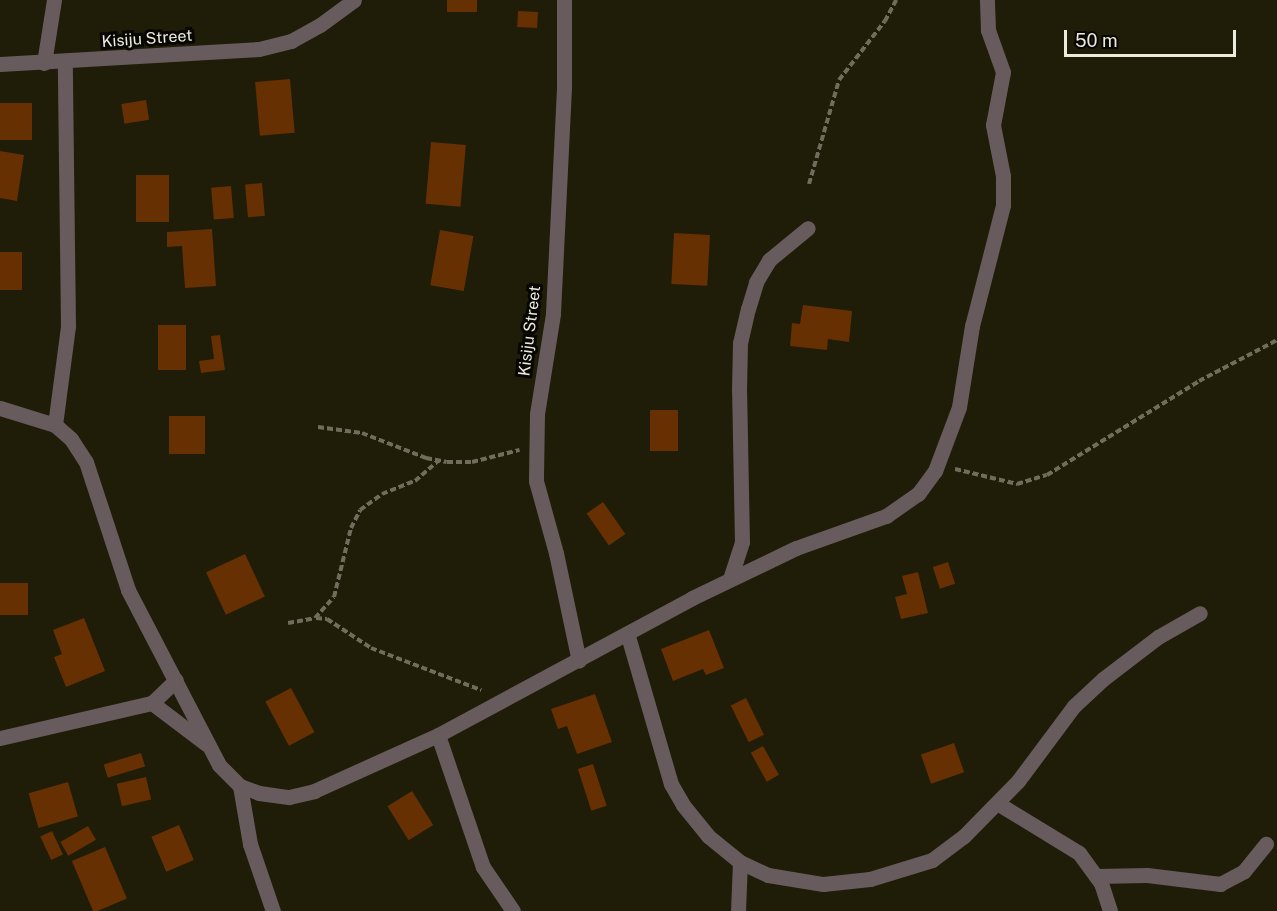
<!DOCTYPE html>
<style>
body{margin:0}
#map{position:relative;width:1277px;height:911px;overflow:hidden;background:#1f1c07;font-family:"Public Sans",sans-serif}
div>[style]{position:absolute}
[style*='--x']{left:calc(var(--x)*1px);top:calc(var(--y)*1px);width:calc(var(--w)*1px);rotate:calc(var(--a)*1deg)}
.building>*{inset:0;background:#663002;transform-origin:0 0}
.path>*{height:4px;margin-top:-2px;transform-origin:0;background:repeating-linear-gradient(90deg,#6f6d5b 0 6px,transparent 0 9px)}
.street>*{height:15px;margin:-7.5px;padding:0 7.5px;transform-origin:7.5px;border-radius:7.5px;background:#675b5d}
span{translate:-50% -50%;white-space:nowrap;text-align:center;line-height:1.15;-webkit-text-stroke:6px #080602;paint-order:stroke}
.street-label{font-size:16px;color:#edebde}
.scale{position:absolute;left:1064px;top:30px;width:172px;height:27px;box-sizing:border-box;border:3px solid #edebde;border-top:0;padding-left:8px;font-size:18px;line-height:21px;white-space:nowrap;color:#edebde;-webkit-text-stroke:4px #080602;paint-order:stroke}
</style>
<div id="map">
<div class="building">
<i style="left:447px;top:0;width:30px;height:12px"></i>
<i style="left:518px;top:11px;width:20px;height:16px;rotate:3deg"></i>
<i style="left:290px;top:79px;width:54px;height:35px;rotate:85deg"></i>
<i style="left:146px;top:100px;width:20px;height:25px;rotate:81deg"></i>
<i style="left:0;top:103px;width:32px;height:37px"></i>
<i style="left:431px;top:142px;width:35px;height:62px;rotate:5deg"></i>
<i style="clip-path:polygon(0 151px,24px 155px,17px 201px,0 198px)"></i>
<i style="left:136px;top:175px;width:33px;height:47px"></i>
<i style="left:262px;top:183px;width:33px;height:17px;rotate:85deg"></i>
<i style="left:231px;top:186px;width:32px;height:20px;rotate:85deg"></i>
<i style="clip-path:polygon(212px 229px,216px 286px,185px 288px,182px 246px,167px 247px,167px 232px)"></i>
<i style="left:440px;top:230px;width:34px;height:56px;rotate:10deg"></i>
<i style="left:674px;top:233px;width:36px;height:51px;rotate:3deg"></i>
<i style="left:0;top:252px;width:22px;height:38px"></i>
<i style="clip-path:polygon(803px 305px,852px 311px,849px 342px,828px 339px,827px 350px,790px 346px,792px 323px,800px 324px)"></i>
<i style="left:158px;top:325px;width:28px;height:45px"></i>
<i style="clip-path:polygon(220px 335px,225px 370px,201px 373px,199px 361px,214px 359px,211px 336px)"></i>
<i style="left:650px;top:410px;width:28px;height:41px"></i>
<i style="left:169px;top:416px;width:36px;height:38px"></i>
<i style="left:603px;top:502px;width:39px;height:20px;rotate:55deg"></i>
<i style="left:245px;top:554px;width:47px;height:43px;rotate:65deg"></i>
<i style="left:948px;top:562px;width:23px;height:16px;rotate:72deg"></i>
<i style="clip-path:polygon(918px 572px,928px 613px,901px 619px,895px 597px,907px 594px,902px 576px)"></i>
<i style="left:0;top:583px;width:28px;height:32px"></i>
<i style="clip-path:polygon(84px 618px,105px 671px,66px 687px,54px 657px,62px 654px,53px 630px)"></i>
<i style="clip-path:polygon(709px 630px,724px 668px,706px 675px,703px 669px,673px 681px,661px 649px)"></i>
<i style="left:291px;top:688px;width:50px;height:29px;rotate:62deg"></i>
<i style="clip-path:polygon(595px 694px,612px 742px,577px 754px,567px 726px,558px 729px,551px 709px)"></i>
<i style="left:746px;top:698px;width:41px;height:17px;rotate:64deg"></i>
<i style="left:954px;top:743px;width:31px;height:35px;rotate:71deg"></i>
<i style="left:763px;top:746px;width:33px;height:14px;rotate:61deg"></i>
<i style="left:141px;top:753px;width:14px;height:39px;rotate:73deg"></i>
<i style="left:593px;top:764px;width:44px;height:16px;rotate:72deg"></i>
<i style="left:146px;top:777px;width:23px;height:30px;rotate:77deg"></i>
<i style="left:68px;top:782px;width:36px;height:41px;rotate:74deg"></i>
<i style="left:412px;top:791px;width:40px;height:29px;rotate:58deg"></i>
<i style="left:179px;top:825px;width:38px;height:30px;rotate:67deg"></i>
<i style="left:88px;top:826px;width:16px;height:32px;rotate:60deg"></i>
<i style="left:52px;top:831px;width:26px;height:13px;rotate:65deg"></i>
<i style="left:105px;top:847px;width:56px;height:36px;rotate:67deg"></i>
</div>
<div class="path">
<i style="--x:809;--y:184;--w:108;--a:-73.9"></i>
<i style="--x:839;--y:80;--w:75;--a:-52.1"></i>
<i style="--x:885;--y:21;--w:24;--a:-62"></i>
<i style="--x:318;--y:427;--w:44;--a:7.8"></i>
<i style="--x:362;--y:433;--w:69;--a:21.3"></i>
<i style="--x:426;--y:458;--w:21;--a:11"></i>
<i style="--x:447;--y:462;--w:25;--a:0"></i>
<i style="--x:472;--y:462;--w:49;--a:-14.3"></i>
<i style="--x:955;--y:469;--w:64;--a:13.6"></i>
<i style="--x:1017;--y:484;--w:31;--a:-17"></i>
<i style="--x:1047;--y:475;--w:179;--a:-31.7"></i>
<i style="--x:1199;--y:381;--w:88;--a:-27.7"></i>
<i style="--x:316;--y:618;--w:11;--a:5"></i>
<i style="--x:327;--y:619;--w:53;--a:33.4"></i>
<i style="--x:371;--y:648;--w:118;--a:20.9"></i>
<i style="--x:288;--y:623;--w:27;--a:-10"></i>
<i style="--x:315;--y:618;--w:28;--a:-48"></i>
<i style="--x:334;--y:597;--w:71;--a:-76.2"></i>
<i style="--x:351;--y:528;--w:20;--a:-63"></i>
<i style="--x:360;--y:510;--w:27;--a:-36"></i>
<i style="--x:382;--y:494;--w:35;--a:-22"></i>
<i style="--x:415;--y:481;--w:32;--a:-41"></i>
</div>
<div class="street">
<i style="--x:564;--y:0;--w:88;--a:90"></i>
<i style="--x:564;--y:88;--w:226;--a:92.8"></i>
<i style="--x:553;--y:314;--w:101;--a:99.1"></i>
<i style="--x:537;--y:414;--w:67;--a:90.9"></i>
<i style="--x:536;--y:481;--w:75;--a:74.5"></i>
<i style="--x:556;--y:553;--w:110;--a:78"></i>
<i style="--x:44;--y:63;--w:64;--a:-81"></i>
<i style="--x:0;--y:64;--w:259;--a:-3.3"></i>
<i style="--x:259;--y:49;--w:33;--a:-14"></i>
<i style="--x:291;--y:41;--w:33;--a:-29"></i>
<i style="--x:320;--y:25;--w:42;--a:-36.3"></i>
<i style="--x:0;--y:408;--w:58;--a:17.2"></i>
<i style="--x:55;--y:425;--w:21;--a:41"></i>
<i style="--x:71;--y:439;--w:27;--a:57"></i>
<i style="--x:86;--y:462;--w:135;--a:71.8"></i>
<i style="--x:128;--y:590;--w:197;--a:62.5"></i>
<i style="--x:219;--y:765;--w:30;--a:45"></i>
<i style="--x:240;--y:786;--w:20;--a:20"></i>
<i style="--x:259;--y:793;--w:30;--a:8"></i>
<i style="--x:289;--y:797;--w:26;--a:-13"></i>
<i style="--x:314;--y:791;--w:136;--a:-24.3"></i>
<i style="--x:438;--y:735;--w:289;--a:-28.3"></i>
<i style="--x:692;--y:598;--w:115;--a:-25.7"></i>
<i style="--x:796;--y:548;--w:96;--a:-19.6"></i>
<i style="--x:886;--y:516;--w:39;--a:-35"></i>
<i style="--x:918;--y:494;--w:29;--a:-54"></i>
<i style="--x:935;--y:471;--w:68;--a:-69.4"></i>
<i style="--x:959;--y:407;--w:82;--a:-80.9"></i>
<i style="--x:972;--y:326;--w:125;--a:-75.6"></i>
<i style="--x:1003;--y:205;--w:29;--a:-90"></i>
<i style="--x:1003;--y:176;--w:52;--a:-101.1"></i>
<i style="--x:993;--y:125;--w:54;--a:-79.3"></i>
<i style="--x:1003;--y:72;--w:45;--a:-109.7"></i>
<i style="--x:988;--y:30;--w:30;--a:-92"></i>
<i style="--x:55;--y:425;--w:100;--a:-82.5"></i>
<i style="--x:68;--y:326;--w:264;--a:-90.7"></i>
<i style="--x:730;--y:579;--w:39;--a:-72"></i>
<i style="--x:742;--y:542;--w:151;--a:-91.1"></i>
<i style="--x:739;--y:391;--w:48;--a:-88.8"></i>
<i style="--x:740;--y:343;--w:35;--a:-77"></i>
<i style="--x:748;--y:309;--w:28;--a:-73"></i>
<i style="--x:756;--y:282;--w:26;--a:-59"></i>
<i style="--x:769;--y:260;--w:50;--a:-39.4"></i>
<i style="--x:628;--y:636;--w:154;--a:73.8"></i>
<i style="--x:671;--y:784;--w:24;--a:60"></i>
<i style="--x:683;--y:805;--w:40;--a:51"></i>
<i style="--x:708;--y:836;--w:41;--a:39.1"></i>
<i style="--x:740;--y:862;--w:31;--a:25"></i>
<i style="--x:768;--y:875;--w:56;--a:9.3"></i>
<i style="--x:823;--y:884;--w:47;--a:-6.1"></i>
<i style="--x:870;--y:879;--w:65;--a:-17"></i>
<i style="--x:932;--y:860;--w:40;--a:-37"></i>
<i style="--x:964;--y:836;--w:77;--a:-45.5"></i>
<i style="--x:1018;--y:781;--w:94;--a:-53.3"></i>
<i style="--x:1074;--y:706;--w:40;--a:-43"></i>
<i style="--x:1103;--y:679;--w:69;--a:-37.4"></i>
<i style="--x:1158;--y:637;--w:48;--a:-29.7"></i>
<i style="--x:152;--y:703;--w:68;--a:37.2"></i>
<i style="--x:438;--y:735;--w:139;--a:71.2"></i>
<i style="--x:483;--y:867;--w:53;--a:55.7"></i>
<i style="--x:0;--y:738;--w:156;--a:-13"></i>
<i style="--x:152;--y:703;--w:33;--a:-44"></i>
<i style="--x:240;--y:786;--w:59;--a:80.2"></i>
<i style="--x:250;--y:844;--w:71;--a:71.1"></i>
<i style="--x:997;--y:803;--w:96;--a:31.4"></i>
<i style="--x:1079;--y:853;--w:37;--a:54"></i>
<i style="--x:1101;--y:883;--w:29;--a:72"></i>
<i style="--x:1096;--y:876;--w:51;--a:-1.1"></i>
<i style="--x:1147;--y:875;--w:74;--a:7"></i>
<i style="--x:1220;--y:884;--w:27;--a:-28"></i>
<i style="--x:1244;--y:871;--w:35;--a:-51"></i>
<i style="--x:738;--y:911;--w:49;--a:-87.7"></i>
</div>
<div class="street-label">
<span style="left:147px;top:39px;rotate:-4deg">Kisiju Street</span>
<span style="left:530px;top:331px;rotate:-83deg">Kisiju Street</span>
</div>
<div class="scale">50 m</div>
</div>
